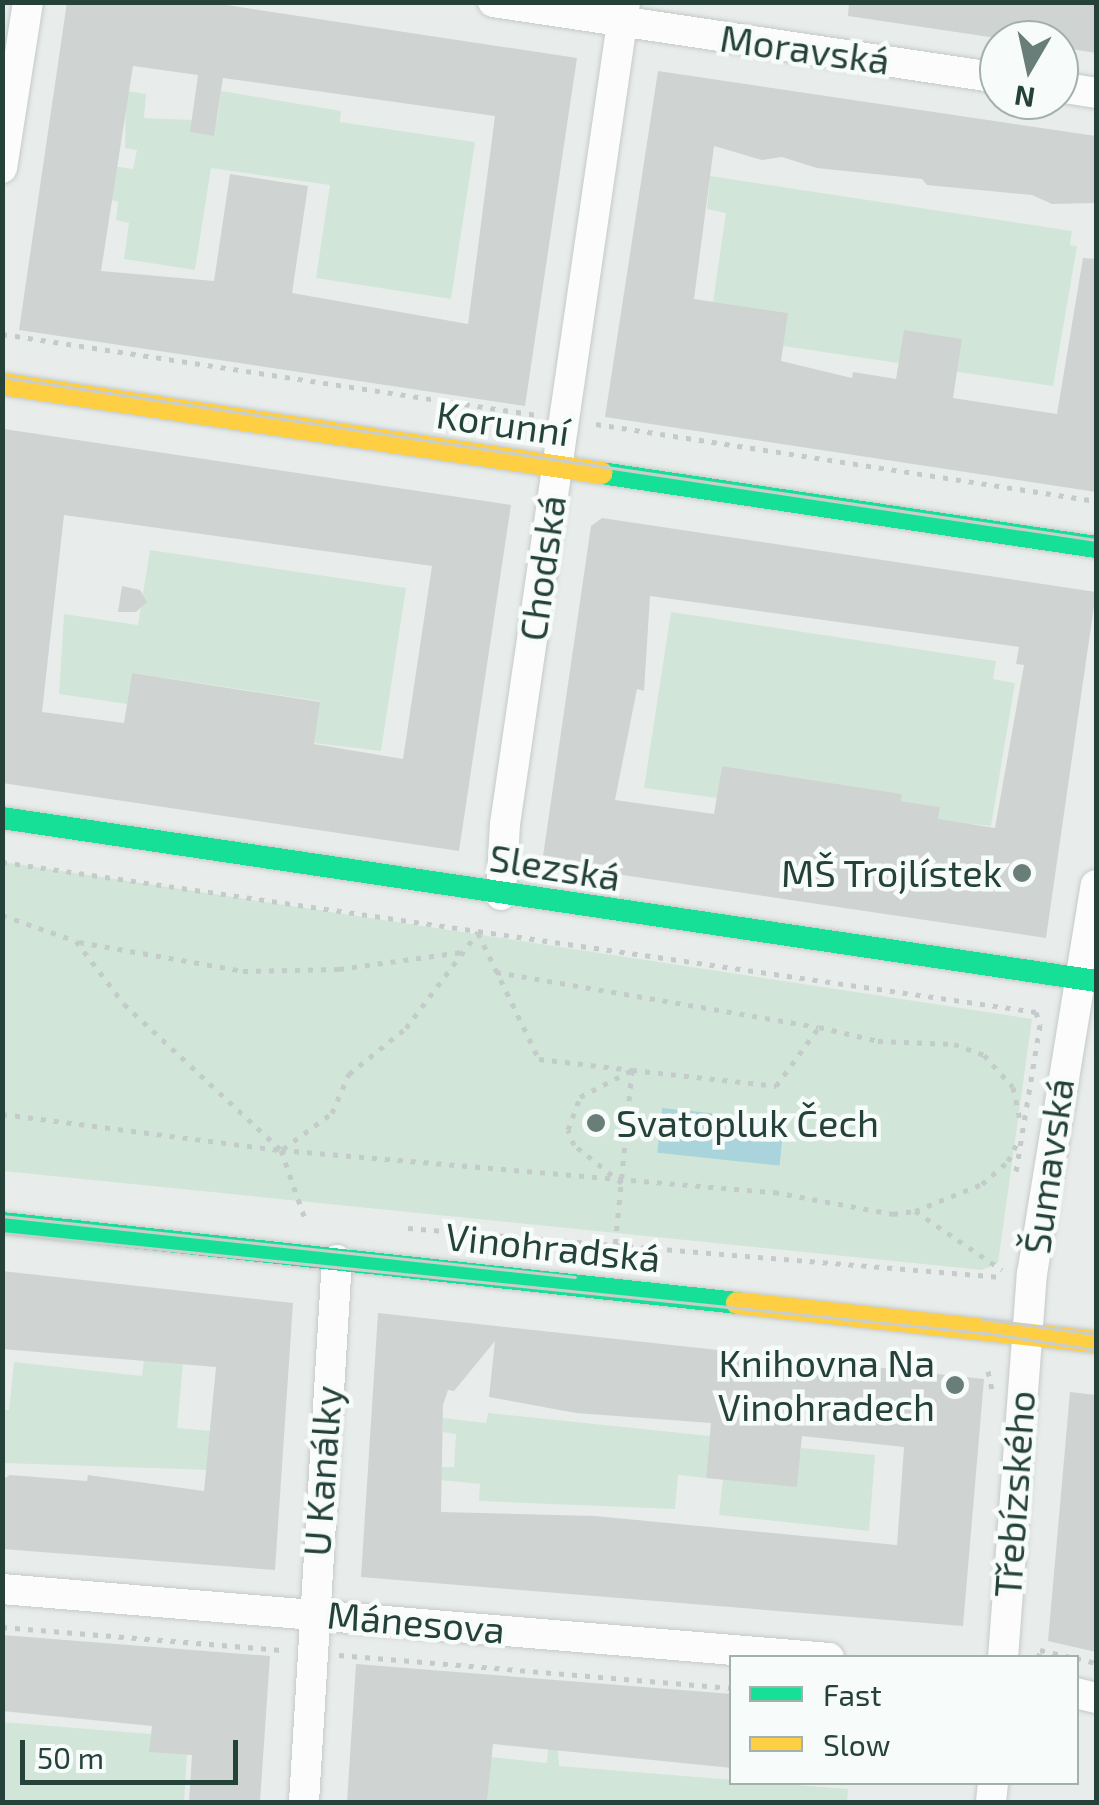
<!DOCTYPE html>
<meta charset="utf-8">
<style>
body{margin:0}
#map{position:relative;width:1099px;height:1805px;overflow:hidden;background:#e8edeb;font-family:"Exo 2",sans-serif}
div>[style]{position:absolute}
[style*='--x']{left:calc(var(--x)*1px);top:calc(var(--y)*1px);width:calc(var(--w)*1px);rotate:calc(var(--a)*1deg)}
.green>*{inset:0;background:#d1e6d8}
.water>*{inset:0;background:#a9d4db;transform-origin:0 0}
.building>*{inset:0;background:#cfd4d2}
.path>*{height:5px;margin-top:-2.5px;transform-origin:0;background:repeating-linear-gradient(90deg,#c3ccca 0 5px,transparent 0 13px)}
.roads{filter:drop-shadow(0 0 2px #c5cac8) drop-shadow(0 0 2px #c5cac8)}
.street>*{height:30px;margin:-15px;padding:0 15px;transform-origin:15px;border-radius:15px;background:#fcfcfc}
.fast>*{height:22px;margin:-11px;padding:0 11px;transform-origin:11px;border-radius:11px;background:#16e098}
.slow>*{height:22px;margin:-11px;padding:0 11px;transform-origin:11px;border-radius:11px;background:#ffcf43}
.tram>*{height:2.5px;margin:-1.25px;padding:0 1.25px;transform-origin:1.25px;border-radius:1.25px;background:#c9cdcc}
.dots>*{width:28px;height:28px;translate:-50% -50%;box-sizing:border-box;border:5px solid #f7fbf9;border-radius:50%}
span{translate:-50% -50%;white-space:nowrap;text-align:center;line-height:1.15;-webkit-text-stroke:9px #f7fbf9;paint-order:stroke}
.street-label{font-size:38px;color:#24423a}
.poi-label{font-size:38px;color:#24423a}
.right{translate:-100% -50%;text-align:right}
.left{translate:0 -50%;text-align:left}
.frame{position:absolute;inset:0;border:5px solid #24423a;pointer-events:none}
.legend{position:absolute;left:729px;top:1655px;width:350px;height:130px;box-sizing:border-box;background:#f7fbf9;border:2px solid #a3b1ad;margin:0;padding:12px 18px;list-style:none;font-size:30px;color:#24423a}
.legend li{display:flex;align-items:center;gap:20px;height:50px}
.legend b{width:50px;border:2px solid #a3b1ad}
.north{position:absolute;left:979px;top:20px;width:100px;height:100px;box-sizing:border-box;background:#f7fbf9;border:2px solid #a3b1ad;border-radius:50%;rotate:189deg;font-size:28px;font-weight:700;line-height:40px;text-align:center;color:#24423a}
.north::after{content:'';display:block;margin:auto;width:35px;height:45px;background:#697e78;clip-path:polygon(50% 0,100% 100%,50% 72%,0 100%)}
.scale{position:absolute;left:20px;top:1740px;width:218px;height:45px;box-sizing:border-box;border:5px solid #24423a;border-top:0;padding-left:12px;font-size:30px;line-height:35px;white-space:nowrap;color:#24423a;-webkit-text-stroke:8px #f7fbf9;paint-order:stroke}
</style>
<div id="map">
<div class="green">
<i style="clip-path:polygon(126px 91px,146px 94px,144px 118px,217px 121px,221px 91px,341px 111px,340px 122px,475px 142px,451px 299px,316px 278px,330px 185px,211px 168px,195px 270px,124px 259px,129px 223px,116px 220px,118px 202px,111px 200px,112px 166px,133px 169px,137px 150px,125px 148px)"></i>
<i style="clip-path:polygon(710px 176px,1072px 231px,1070px 245px,1077px 246px,1053px 386px,783px 346px,787px 313px,713px 302px,726px 213px,707px 209px)"></i>
<i style="clip-path:polygon(150px 550px,406px 588px,381px 751px,314px 743px,319px 701px,132px 673px,127px 704px,59px 694px,64px 614px,138px 625px)"></i>
<i style="clip-path:polygon(671px 612px,996px 661px,993px 679px,1015px 683px,991px 826px,972px 824px,970px 834px,936px 829px,940px 807px,901px 801px,901px 794px,722px 766px,717px 798px,644px 788px)"></i>
<i style="clip-path:polygon(evenodd,3px 862px,1032px 1019px,998px 1263px,982px 1270px,3px 1171px,3px 862px,739px 1117px,784px 1121px,780px 1164px,658px 1153px,739px 1117px)"></i>
<i style="clip-path:polygon(144px 1359px,183px 1364px,177px 1428px,211px 1431px,210px 1470px,3px 1463px,2px 1410px,9px 1410px,14px 1362px,142px 1376px)"></i>
<i style="clip-path:polygon(488px 1413px,710px 1436px,706px 1478px,678px 1475px,675px 1509px,479px 1501px,480px 1484px,440px 1480px,440px 1467px,454px 1467px,456px 1434px,443px 1432px,443px 1418px,486px 1423px)"></i>
<i style="clip-path:polygon(801px 1448px,875px 1455px,869px 1531px,719px 1515px,723px 1479px,796px 1486px)"></i>
<i style="clip-path:polygon(2px 1722px,188px 1737px,184px 1802px,3px 1802px)"></i>
<i style="clip-path:polygon(548px 1749px,558px 1750px,559px 1766px,848px 1789px,847px 1802px,487px 1802px,491px 1757px,547px 1763px)"></i>
</div>
<div class="water">
<i style="left:662px;top:1108px;width:123px;height:45px;rotate:6deg"></i>
</div>
<div class="building">
<i style="clip-path:polygon(evenodd,67px 2px,206px 2px,577px 58px,525px 406px,19px 330px,67px 2px,133px 66px,198px 75px,190px 132px,214px 136px,223px 78px,495px 116px,468px 324px,292px 293px,308px 186px,230px 174px,214px 281px,101px 271px,133px 66px)"></i>
<i style="clip-path:polygon(849px 2px,1096px 2px,1096px 53px,1059px 47px,1059px 40px,1010px 40px,848px 16px)"></i>
<i style="clip-path:polygon(658px 71px,1096px 136px,1096px 203px,1052px 204px,1032px 195px,927px 185px,922px 179px,817px 168px,782px 157px,762px 160px,714px 146px,694px 299px,788px 313px,781px 361px,852px 378px,853px 372px,896px 379px,904px 330px,962px 339px,953px 398px,1057px 414px,1083px 258px,1096px 259px,1096px 492px,605px 417px)"></i>
<i style="clip-path:polygon(evenodd,4px 429px,511px 505px,459px 851px,2px 783px,4px 429px,64px 515px,432px 566px,403px 759px,314px 744px,320px 702px,132px 673px,124px 723px,42px 712px,64px 515px)"></i>
<i style="clip-path:polygon(evenodd,602px 518px,1096px 592px,1046px 938px,542px 863px,591px 526px,602px 518px,650px 596px,1019px 647px,1016px 664px,1024px 665px,995px 828px,938px 819px,940px 807px,901px 801px,902px 794px,722px 766px,714px 814px,615px 800px,637px 689px,644px 691px,650px 596px)"></i>
<i style="clip-path:polygon(122px 586px,140px 590px,147px 602px,136px 612px,118px 612px)"></i>
<i style="clip-path:polygon(2px 1271px,293px 1303px,275px 1570px,2px 1549px,2px 1480px,10px 1475px,87px 1481px,88px 1475px,204px 1491px,216px 1367px,2px 1349px)"></i>
<i style="clip-path:polygon(evenodd,378px 1313px,984px 1379px,963px 1626px,361px 1577px,378px 1313px,495px 1341px,489px 1397px,576px 1413px,711px 1423px,706px 1478px,797px 1487px,802px 1436px,904px 1447px,897px 1545px,595px 1516px,441px 1512px,443px 1405px,448px 1390px,454px 1391px,495px 1341px)"></i>
<i style="clip-path:polygon(1070px 1392px,1096px 1395px,1096px 1652px,1048px 1641px)"></i>
<i style="clip-path:polygon(2px 1635px,270px 1656px,260px 1802px,189px 1802px,192px 1755px,149px 1752px,152px 1726px,2px 1711px)"></i>
<i style="clip-path:polygon(356px 1664px,732px 1694px,732px 1768px,493px 1744px,487px 1802px,347px 1802px)"></i>
</div>
<div class="path">
<i style="--x:2;--y:334;--w:541;--a:8.61"></i>
<i style="--x:596;--y:424;--w:506;--a:8.75"></i>
<i style="--x:2;--y:862;--w:1045;--a:8.25"></i>
<i style="--x:1036;--y:1012;--w:14;--a:73"></i>
<i style="--x:1040;--y:1025;--w:149;--a:99.3"></i>
<i style="--x:2;--y:915;--w:78;--a:19.4"></i>
<i style="--x:76;--y:941;--w:79;--a:52.7"></i>
<i style="--x:124;--y:1004;--w:214;--a:42.9"></i>
<i style="--x:281;--y:1150;--w:73;--a:70.8"></i>
<i style="--x:478;--y:933;--w:140;--a:64.2"></i>
<i style="--x:539;--y:1059;--w:94;--a:6.7"></i>
<i style="--x:632;--y:1070;--w:178;--a:95.5"></i>
<i style="--x:79;--y:942;--w:167;--a:10"></i>
<i style="--x:243;--y:971;--w:96;--a:-1.2"></i>
<i style="--x:339;--y:969;--w:124;--a:-7.9"></i>
<i style="--x:496;--y:972;--w:327;--a:9.7"></i>
<i style="--x:2;--y:1114;--w:281;--a:7.4"></i>
<i style="--x:281;--y:1150;--w:495;--a:4.9"></i>
<i style="--x:774;--y:1192;--w:121;--a:10.5"></i>
<i style="--x:893;--y:1214;--w:22;--a:-8"></i>
<i style="--x:915;--y:1211;--w:72;--a:-21.9"></i>
<i style="--x:982;--y:1184;--w:35;--a:-41"></i>
<i style="--x:1008;--y:1161;--w:25;--a:-63"></i>
<i style="--x:283;--y:1149;--w:61;--a:-36.3"></i>
<i style="--x:332;--y:1113;--w:43;--a:-66.4"></i>
<i style="--x:349;--y:1074;--w:73;--a:-38.9"></i>
<i style="--x:406;--y:1028;--w:120;--a:-53.1"></i>
<i style="--x:622;--y:1183;--w:61;--a:-141.6"></i>
<i style="--x:574;--y:1145;--w:16;--a:-112"></i>
<i style="--x:568;--y:1130;--w:35;--a:-70"></i>
<i style="--x:580;--y:1097;--w:59;--a:-27.4"></i>
<i style="--x:632;--y:1070;--w:145;--a:6.3"></i>
<i style="--x:776;--y:1086;--w:73;--a:-53.9"></i>
<i style="--x:819;--y:1027;--w:61;--a:13.3"></i>
<i style="--x:878;--y:1041;--w:76;--a:2.3"></i>
<i style="--x:954;--y:1044;--w:32;--a:20"></i>
<i style="--x:984;--y:1055;--w:43;--a:47.8"></i>
<i style="--x:1013;--y:1087;--w:38;--a:78"></i>
<i style="--x:915;--y:1211;--w:105;--a:34.1"></i>
<i style="--x:408;--y:1228;--w:595;--a:4.72"></i>
<i style="--x:988;--y:1371;--w:19;--a:78"></i>
<i style="--x:2;--y:1627;--w:283;--a:4.7"></i>
<i style="--x:339;--y:1655;--w:394;--a:4.8"></i>
<i style="--x:1039;--y:1658;--w:8;--a:-83"></i>
<i style="--x:1040;--y:1650;--w:35;--a:13"></i>
<i style="--x:1076;--y:1658;--w:21;--a:14"></i>
</div>
<div class="roads">
<div class="street">
<i style="--x:493;--y:2;--w:512;--a:8.54"></i>
<i style="--x:1059;--y:87;--w:37;--a:9"></i>
<i style="--x:2;--y:168;--w:168;--a:-81.1"></i>
<i style="--x:501;--y:895;--w:71;--a:-86.8"></i>
<i style="--x:505;--y:824;--w:831;--a:-81.69"></i>
<i style="--x:2;--y:1589;--w:830;--a:4.77"></i>
<i style="--x:1003;--y:1658;--w:385;--a:-85.7"></i>
<i style="--x:1032;--y:1274;--w:394;--a:-80.7"></i>
<i style="--x:1076;--y:1693;--w:21;--a:14"></i>
<i style="--x:304;--y:1802;--w:543;--a:-86.52"></i>
<i style="--x:991;--y:1802;--w:20;--a:-84"></i>
</div>
<div class="fast">
<i style="--x:601;--y:473;--w:501;--a:8.5"></i>
<i style="--x:2;--y:818;--w:1106;--a:8.47"></i>
<i style="--x:2;--y:1223;--w:739;--a:6.21"></i>
</div>
<div class="slow">
<i style="--x:2;--y:384;--w:606;--a:8.45"></i>
<i style="--x:737;--y:1303;--w:361;--a:6.2"></i>
</div>
</div>
<div class="tram">
<i style="--x:2;--y:377;--w:1106;--a:8.47"></i>
<i style="--x:2;--y:1216;--w:576;--a:6.08"></i>
<i style="--x:2;--y:1233;--w:996;--a:5.82"></i>
<i style="--x:993;--y:1334;--w:104;--a:8.8"></i>
<i style="--x:983;--y:1319;--w:114;--a:7.6"></i>
</div>
<div class="dots">
<i style="left:1022px;top:873px;background:#697e78"></i>
<i style="left:596px;top:1123px;background:#697e78"></i>
<i style="left:955px;top:1385px;background:#697e78"></i>
</div>
<div class="street-label">
<span style="left:805px;top:49px;rotate:8deg">Moravská</span>
<span style="left:503px;top:423px;rotate:8deg">Korunní</span>
<span style="left:542px;top:568px;rotate:-82deg">Chodská</span>
<span style="left:555px;top:867px;rotate:9deg">Slezská</span>
<span style="left:1048px;top:1166px;rotate:-82deg">Šumavská</span>
<span style="left:553px;top:1247px;rotate:6deg">Vinohradská</span>
<span style="left:322px;top:1471px;rotate:-86deg">U Kanálky</span>
<span style="left:1014px;top:1494px;rotate:-86deg">Třebízského</span>
<span style="left:416px;top:1622px;rotate:5deg">Mánesova</span>
</div>
<div class="poi-label">
<span class="right" style="left:1002px;top:873px">MŠ Trojlístek</span>
<span class="left" style="left:616px;top:1123px">Svatopluk Čech</span>
<span class="right" style="left:935px;top:1385px">Knihovna Na<br>Vinohradech</span>
</div>
<div class="frame"></div>
<ul class="legend">
<li><b style="height:12px;background:#16e098"></b>Fast</li>
<li><b style="height:12px;background:#ffcf43"></b>Slow</li>
</ul>
<div class="north">N</div>
<div class="scale">50 m</div>
</div>
